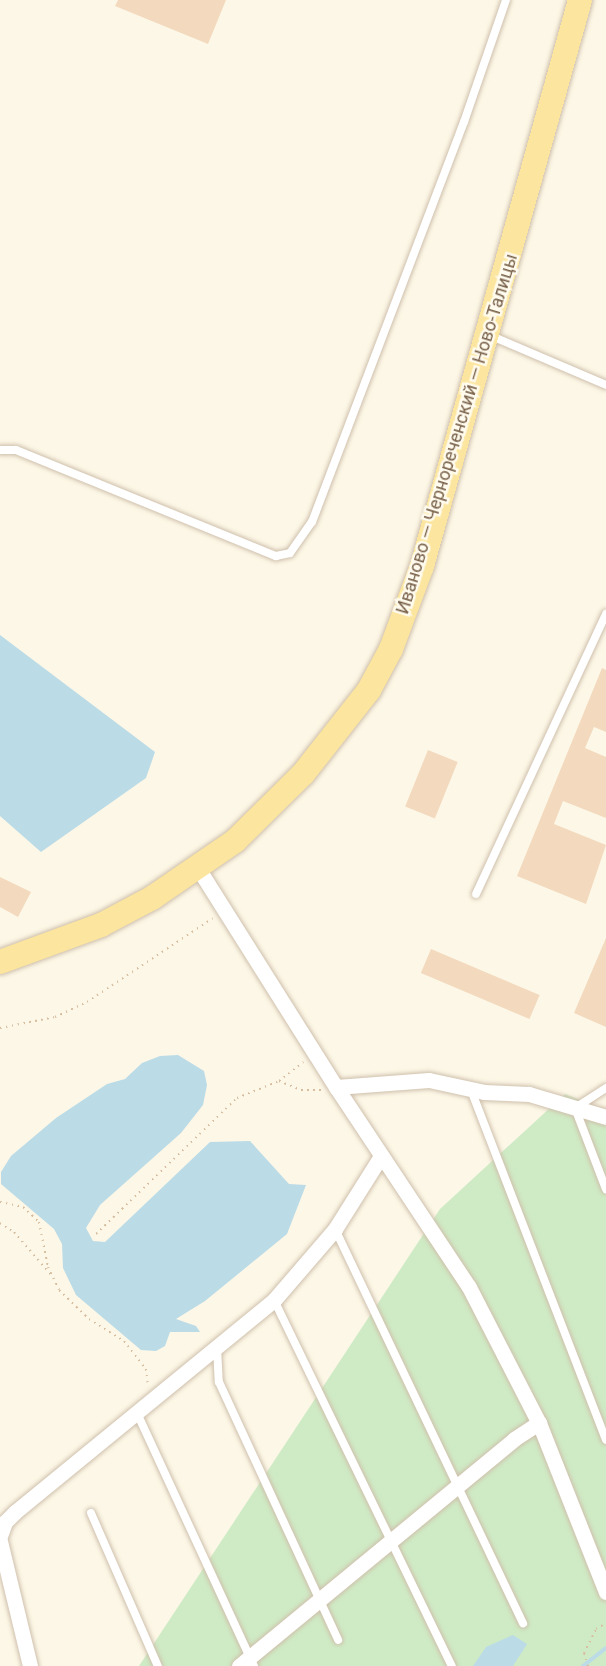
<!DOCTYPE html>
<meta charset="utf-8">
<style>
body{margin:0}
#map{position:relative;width:606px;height:1666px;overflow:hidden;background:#fdf7e7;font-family:Roboto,sans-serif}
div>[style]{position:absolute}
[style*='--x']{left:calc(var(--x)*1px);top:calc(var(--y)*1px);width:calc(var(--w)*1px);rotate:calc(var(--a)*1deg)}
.green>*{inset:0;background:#cfebc5}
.water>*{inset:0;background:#bbdbe7}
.stream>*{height:4px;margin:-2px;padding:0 2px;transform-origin:2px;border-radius:2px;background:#bbdbe7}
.building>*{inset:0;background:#f3dabe;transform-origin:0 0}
.path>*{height:2px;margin-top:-1px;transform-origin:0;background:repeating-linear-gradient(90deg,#d8bea1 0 1.5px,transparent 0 6px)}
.roads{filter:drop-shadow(0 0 2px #cfc0ac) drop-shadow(0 0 2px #cfc0ac)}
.service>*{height:8px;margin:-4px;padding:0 4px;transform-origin:4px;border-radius:4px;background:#fff}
.minor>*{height:15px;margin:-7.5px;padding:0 7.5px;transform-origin:7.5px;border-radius:7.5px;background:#fff}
.primary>*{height:24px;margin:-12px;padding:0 12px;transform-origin:12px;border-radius:12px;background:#fce69f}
span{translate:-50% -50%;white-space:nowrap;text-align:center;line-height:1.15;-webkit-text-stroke:5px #fffbee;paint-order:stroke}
.street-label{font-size:18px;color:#78614a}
</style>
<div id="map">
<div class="green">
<i style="clip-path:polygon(565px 1094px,606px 1110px,606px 1666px,139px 1666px,440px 1209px)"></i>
</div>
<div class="water">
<i style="clip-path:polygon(0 635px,155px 752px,146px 778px,41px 852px,0 816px)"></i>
<i style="clip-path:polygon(178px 1055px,204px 1071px,207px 1085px,203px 1105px,181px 1133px,100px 1205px,86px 1228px,93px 1241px,105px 1242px,210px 1142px,250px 1141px,289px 1184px,306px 1185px,287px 1234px,205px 1301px,176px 1319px,196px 1326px,200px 1332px,170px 1332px,165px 1346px,156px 1351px,141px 1350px,76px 1295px,63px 1268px,62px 1244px,54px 1229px,1px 1184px,1px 1172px,11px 1156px,56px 1118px,107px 1084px,125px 1079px,142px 1063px,160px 1056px)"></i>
<i style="clip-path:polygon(513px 1635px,527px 1644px,513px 1666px,473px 1666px,486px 1647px)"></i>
</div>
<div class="stream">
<i style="--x:583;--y:1666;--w:29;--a:-38"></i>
</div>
<div class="building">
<i style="clip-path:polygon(118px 0,226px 0,208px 44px,115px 6px)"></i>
<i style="clip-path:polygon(602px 668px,606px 670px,606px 732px,594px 727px,585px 748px,606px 757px,606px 818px,563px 801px,554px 824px,606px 845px,586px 904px,517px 876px)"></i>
<i style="left:428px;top:750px;width:32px;height:61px;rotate:22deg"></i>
<i style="clip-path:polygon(0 877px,31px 892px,18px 917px,0 907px)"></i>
<i style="clip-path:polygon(606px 938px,606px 1027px,574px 1013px)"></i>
<i style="left:431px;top:949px;width:118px;height:26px;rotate:23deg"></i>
</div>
<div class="path">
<i style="--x:0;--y:1028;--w:56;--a:-11.3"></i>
<i style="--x:55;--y:1017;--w:35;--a:-25"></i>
<i style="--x:87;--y:1002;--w:151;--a:-33.7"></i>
<i style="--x:279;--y:1081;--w:24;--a:22"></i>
<i style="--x:301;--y:1090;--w:21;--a:0"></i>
<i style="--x:0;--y:1202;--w:24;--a:12"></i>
<i style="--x:23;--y:1207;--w:22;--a:43"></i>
<i style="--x:39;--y:1222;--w:46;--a:78.7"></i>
<i style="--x:48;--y:1267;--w:25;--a:64"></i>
<i style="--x:59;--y:1290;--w:42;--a:44"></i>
<i style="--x:89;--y:1319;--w:41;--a:32.2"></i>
<i style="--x:124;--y:1341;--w:36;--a:52"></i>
<i style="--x:146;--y:1369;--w:17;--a:83"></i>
<i style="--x:0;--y:1223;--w:17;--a:33"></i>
<i style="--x:14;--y:1232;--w:58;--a:49.2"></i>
<i style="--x:96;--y:1234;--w:196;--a:-44"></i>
<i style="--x:237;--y:1098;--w:45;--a:-22"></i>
<i style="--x:279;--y:1081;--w:31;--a:-38"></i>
<i style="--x:588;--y:1666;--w:14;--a:-107"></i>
<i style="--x:584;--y:1653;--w:27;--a:-63"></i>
<i style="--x:596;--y:1629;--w:12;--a:-31"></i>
</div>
<div class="roads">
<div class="service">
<i style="--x:489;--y:335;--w:127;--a:23.1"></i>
<i style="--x:0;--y:450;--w:16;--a:0"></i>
<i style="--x:16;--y:450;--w:281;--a:22.2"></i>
<i style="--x:276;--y:556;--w:14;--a:-12"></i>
<i style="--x:290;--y:553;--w:38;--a:-55"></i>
<i style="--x:312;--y:522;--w:428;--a:-69.2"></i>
<i style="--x:464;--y:122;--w:129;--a:-71"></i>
<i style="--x:476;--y:894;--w:309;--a:-65.1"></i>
<i style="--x:606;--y:1088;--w:37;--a:147"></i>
<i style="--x:575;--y:1108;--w:87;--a:69.1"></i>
<i style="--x:471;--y:1090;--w:375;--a:68.9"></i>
<i style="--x:335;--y:1229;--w:437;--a:64.5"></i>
<i style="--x:274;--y:1300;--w:407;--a:64.1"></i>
<i style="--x:217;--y:1348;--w:34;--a:87"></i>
<i style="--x:219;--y:1382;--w:284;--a:65.2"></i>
<i style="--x:137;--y:1413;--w:279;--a:65.2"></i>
<i style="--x:91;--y:1513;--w:167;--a:66.4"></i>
</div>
<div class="minor">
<i style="--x:198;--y:868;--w:259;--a:57.8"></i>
<i style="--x:336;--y:1087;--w:240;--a:56.4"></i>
<i style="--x:469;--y:1287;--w:153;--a:62.8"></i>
<i style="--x:539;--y:1423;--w:182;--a:68.4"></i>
<i style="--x:336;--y:1087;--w:93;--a:-4.3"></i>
<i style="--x:429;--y:1080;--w:56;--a:12.3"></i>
<i style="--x:484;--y:1092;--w:45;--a:2.5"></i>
<i style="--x:529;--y:1094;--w:80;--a:16.6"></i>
<i style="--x:0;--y:1536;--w:15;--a:-70"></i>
<i style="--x:5;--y:1522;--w:14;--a:-45"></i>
<i style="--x:15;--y:1512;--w:335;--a:-39.3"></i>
<i style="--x:274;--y:1300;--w:94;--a:-49.3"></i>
<i style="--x:335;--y:1229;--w:86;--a:-57.8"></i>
<i style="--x:0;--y:1541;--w:129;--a:76.5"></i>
<i style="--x:239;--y:1666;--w:357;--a:-39.5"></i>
<i style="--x:514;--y:1439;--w:30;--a:-33"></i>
</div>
<div class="primary">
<i style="--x:0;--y:962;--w:108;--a:-20.1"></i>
<i style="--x:101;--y:925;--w:58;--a:-27.9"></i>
<i style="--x:152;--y:898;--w:101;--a:-34.5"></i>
<i style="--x:235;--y:841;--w:95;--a:-44.6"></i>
<i style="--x:303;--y:774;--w:107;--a:-51.8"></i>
<i style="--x:369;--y:690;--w:47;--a:-61.8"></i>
<i style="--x:391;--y:649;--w:89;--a:-69.5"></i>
<i style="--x:422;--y:566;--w:588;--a:-74.4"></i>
</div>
</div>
<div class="street-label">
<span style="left:457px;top:434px;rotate:-73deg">Иваново — Чернореченский — Ново-Талицы</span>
</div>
</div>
